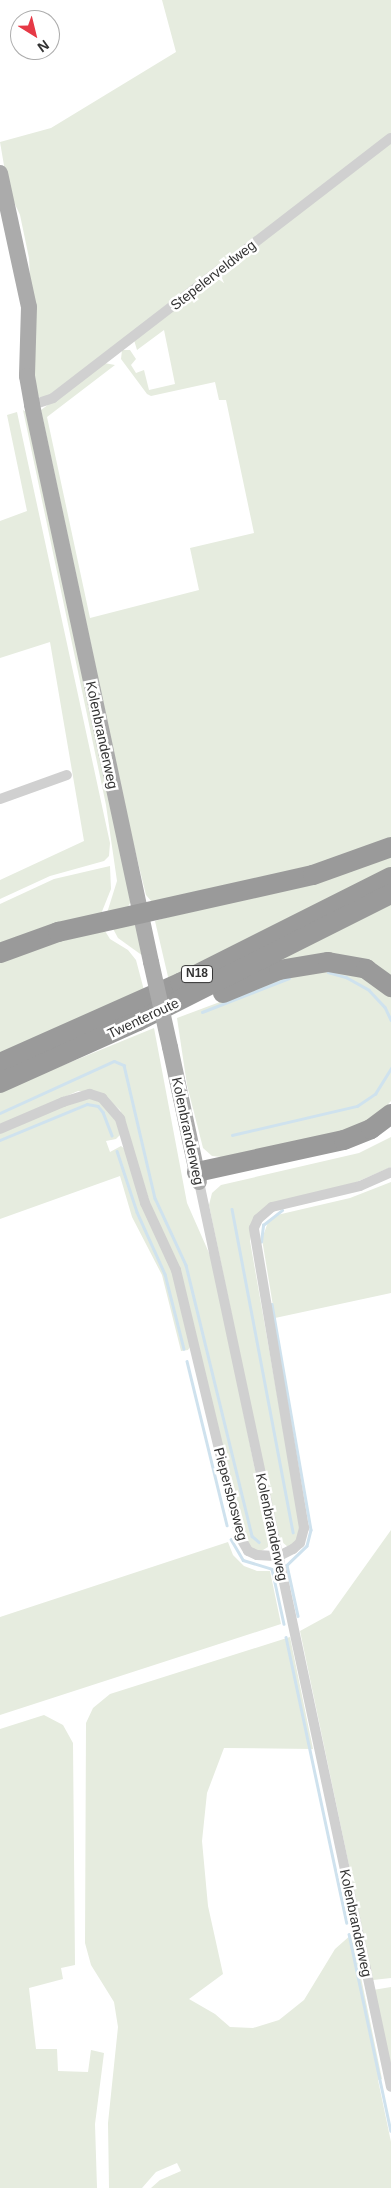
<!DOCTYPE html>
<style>
body{margin:0}
#map{position:relative;width:391px;height:2188px;overflow:hidden;background:#fff;font-family:Arial,sans-serif}
div>[style]{position:absolute}
[style*='--x']{left:calc(var(--x)*1px);top:calc(var(--y)*1px);width:calc(var(--w)*1px);rotate:calc(var(--a)*1deg)}
.green>*{inset:0;background:#e6ecdf}
.stream>*{height:2.5px;margin:-1.25px;padding:0 1.25px;transform-origin:1.25px;border-radius:1.25px;background:#cfe2ee}
.street>*{height:10px;margin:-5px;padding:0 5px;transform-origin:5px;border-radius:5px;background:#d0d0d0}
.primary>*{height:16px;margin:-8px;padding:0 8px;transform-origin:8px;border-radius:8px;background:#ababab}
.highway>*{height:20px;margin:-10px;padding:0 10px;transform-origin:10px;border-radius:10px;background:#9a9a9a}
.primary-bridge>*{height:16px;margin:-8px;padding:0 8px;transform-origin:8px;border-radius:8px;background:#ababab}
span{translate:-50% -50%;white-space:nowrap;text-align:center;line-height:1.15;-webkit-text-stroke:5px #fff;paint-order:stroke}
.shield-label span{padding:1px 4px;background:#fff;border:1px solid;border-radius:4px;-webkit-text-stroke-width:0}
.shield-label{font-size:12px;color:#333;font-weight:700}
.street-label{font-size:14px;color:#333}
.north{position:absolute;left:10px;top:10px;width:50px;height:50px;box-sizing:border-box;background:#fff;border:1px solid #adadad;border-radius:50%;rotate:144deg;font-size:14px;font-weight:700;line-height:20px;text-align:center;color:#333}
.north::after{content:'';display:block;margin:auto;width:18px;height:22px;background:#e63946;clip-path:polygon(50% 0,100% 100%,50% 72%,0 100%)}
</style>
<div id="map">
<div class="green">
<i style="clip-path:polygon(162px 0,391px 0,391px 134px,47px 397px,39px 397px,36px 394px,29px 258px,20px 215px,8px 189px,0 142px,51px 128px,176px 52px)"></i>
<i style="clip-path:polygon(391px 143px,391px 845px,367px 854px,152px 902px,146px 895px,132px 838px,41px 410px,104px 363px,115px 365px,47px 417px,90px 618px,199px 590px,190px 548px,254px 533px,226px 400px,219px 400px,215px 382px,151px 396px,147px 394px,121px 359px,122px 350px,130px 350px,136px 359px,131px 365px,136px 373px,144px 370px,149px 390px,175px 384px,164px 330px,137px 350px,134px 340px)"></i>
<i style="clip-path:polygon(23px 410px,28px 413px,131px 901px,127px 909px,107px 913px,117px 881px,106px 805px)"></i>
<i style="clip-path:polygon(17px 412px,110px 843px,109px 856px,104px 861px,50px 876px,0 899px,0 880px,84px 841px,50px 642px,0 658px,0 521px,27px 511px,7px 415px)"></i>
<i style="clip-path:polygon(391px 851px,391px 871px,169px 981px,155px 921px)"></i>
<i style="clip-path:polygon(110px 866px,111px 889px,101px 914px,0 951px,0 904px,54px 879px)"></i>
<i style="clip-path:polygon(391px 902px,391px 983px,377px 971px,259px 968px)"></i>
<i style="clip-path:polygon(136px 924px,143px 956px,118px 938px,111px 925px)"></i>
<i style="clip-path:polygon(102px 926px,110px 939px,128px 950px,136px 960px,145px 994px,0 1057px,0 958px)"></i>
<i style="clip-path:polygon(334px 968px,362px 975px,391px 997px,391px 1101px,382px 1111px,355px 1128px,230px 1158px,212px 1156px,203px 1148px,187px 1085px,177px 1018px,300px 972px)"></i>
<i style="clip-path:polygon(154px 1028px,187px 1203px,213px 1262px,268px 1534px,268px 1547px,258px 1553px,246px 1542px,196px 1345px,120px 1110px,101px 1093px,78px 1091px,0 1125px,0 1091px)"></i>
<i style="clip-path:polygon(92px 1098px,109px 1108px,117px 1124px,120px 1135px,116px 1139px,106px 1141px,110px 1152px,121px 1146px,125px 1149px,170px 1263px,190px 1347px,188px 1350px,181px 1351px,162px 1275px,132px 1217px,120px 1176px,0 1219px,0 1132px,68px 1103px)"></i>
<i style="clip-path:polygon(391px 1137px,391px 1167px,352px 1184px,276px 1202px,252px 1228px,250px 1241px,300px 1525px,297px 1543px,288px 1547px,281px 1541px,274px 1519px,209px 1205px,212px 1193px,221px 1185px,359px 1153px)"></i>
<i style="clip-path:polygon(391px 1182px,391px 1293px,275px 1318px,262px 1239px,268px 1222px,277px 1215px,350px 1198px)"></i>
<i style="clip-path:polygon(391px 1530px,391px 1978px,373px 1980px,300px 1631px,331px 1614px)"></i>
<i style="clip-path:polygon(228px 1542px,233px 1555px,244px 1566px,257px 1571px,270px 1571px,281px 1624px,0 1715px,0 1617px)"></i>
<i style="clip-path:polygon(290px 1637px,313px 1749px,224px 1748px,207px 1793px,202px 1841px,208px 1906px,223px 1974px,189px 1999px,215px 2014px,230px 2027px,253px 2028px,279px 2020px,304px 2000px,335px 1949px,352px 1934px,382px 2079px,378px 2080px,391px 2142px,391px 2188px,151px 2188px,160px 2180px,181px 2171px,177px 2163px,156px 2172px,142px 2188px,109px 2188px,108px 2123px,118px 2027px,114px 2002px,91px 1965px,85px 1943px,86px 1723px,93px 1708px,110px 1694px)"></i>
<i style="clip-path:polygon(44px 1715px,63px 1725px,73px 1743px,75px 1965px,61px 1968px,63px 1979px,29px 1988px,36px 2049px,57px 2049px,58px 2071px,88px 2072px,91px 2050px,104px 2053px,95px 2124px,97px 2188px,0 2188px,0 1729px)"></i>
<i style="clip-path:polygon(391px 1987px,391px 2071px,373px 1990px)"></i>
</div>
<div class="stream">
<i style="--x:328;--y:972;--w:19;--a:16"></i>
<i style="--x:346;--y:977;--w:26;--a:29"></i>
<i style="--x:369;--y:990;--w:23;--a:47"></i>
<i style="--x:385;--y:1007;--w:14;--a:65"></i>
<i style="--x:202;--y:1012;--w:93;--a:-21.3"></i>
<i style="--x:0;--y:1113;--w:125;--a:-24.5"></i>
<i style="--x:114;--y:1061;--w:11;--a:22"></i>
<i style="--x:124;--y:1065;--w:137;--a:76.9"></i>
<i style="--x:155;--y:1198;--w:74;--a:65.2"></i>
<i style="--x:186;--y:1265;--w:279;--a:76.3"></i>
<i style="--x:252;--y:1536;--w:9;--a:41"></i>
<i style="--x:232;--y:1135;--w:128;--a:-13.1"></i>
<i style="--x:357;--y:1106;--w:22;--a:-34"></i>
<i style="--x:375;--y:1094;--w:31;--a:-58"></i>
<i style="--x:0;--y:1140;--w:94;--a:-22.5"></i>
<i style="--x:87;--y:1104;--w:11;--a:10"></i>
<i style="--x:98;--y:1106;--w:8;--a:50"></i>
<i style="--x:103;--y:1112;--w:25;--a:69"></i>
<i style="--x:117;--y:1151;--w:64;--a:71.8"></i>
<i style="--x:137;--y:1212;--w:68;--a:65.7"></i>
<i style="--x:165;--y:1274;--w:77;--a:75.8"></i>
<i style="--x:232;--y:1209;--w:329;--a:79.3"></i>
<i style="--x:261;--y:1242;--w:17;--a:-83"></i>
<i style="--x:263;--y:1225;--w:24;--a:-38"></i>
<i style="--x:272;--y:1304;--w:229;--a:80.2"></i>
<i style="--x:311;--y:1530;--w:16;--a:104"></i>
<i style="--x:307;--y:1546;--w:28;--a:136"></i>
<i style="--x:287;--y:1565;--w:52;--a:77.8"></i>
<i style="--x:187;--y:1361;--w:169;--a:76.3"></i>
<i style="--x:231;--y:1539;--w:24;--a:60"></i>
<i style="--x:243;--y:1560;--w:30;--a:17"></i>
<i style="--x:272;--y:1569;--w:56;--a:77.7"></i>
<i style="--x:286;--y:1637;--w:292;--a:78"></i>
<i style="--x:349;--y:1934;--w:201;--a:78"></i>
</div>
<div class="street">
<i style="--x:32;--y:405;--w:22;--a:-18"></i>
<i style="--x:53;--y:398;--w:426;--a:-37.6"></i>
<i style="--x:0;--y:799;--w:71;--a:-19.7"></i>
<i style="--x:0;--y:1129;--w:69;--a:-23.2"></i>
<i style="--x:63;--y:1102;--w:28;--a:-17"></i>
<i style="--x:90;--y:1094;--w:13;--a:18"></i>
<i style="--x:102;--y:1098;--w:28;--a:49"></i>
<i style="--x:120;--y:1119;--w:88;--a:73.4"></i>
<i style="--x:145;--y:1203;--w:74;--a:65.2"></i>
<i style="--x:176;--y:1270;--w:275;--a:76.5"></i>
<i style="--x:240;--y:1537;--w:16;--a:60"></i>
<i style="--x:248;--y:1551;--w:10;--a:24"></i>
<i style="--x:257;--y:1555;--w:22;--a:3"></i>
<i style="--x:279;--y:1556;--w:16;--a:-27"></i>
<i style="--x:293;--y:1549;--w:9;--a:-41"></i>
<i style="--x:300;--y:1543;--w:16;--a:-75"></i>
<i style="--x:304;--y:1528;--w:304;--a:-99.5"></i>
<i style="--x:254;--y:1228;--w:10;--a:-66"></i>
<i style="--x:258;--y:1219;--w:18;--a:-41"></i>
<i style="--x:272;--y:1207;--w:90;--a:-13.4"></i>
<i style="--x:360;--y:1186;--w:34;--a:-24"></i>
<i style="--x:199;--y:1182;--w:925;--a:78.02"></i>
</div>
<div class="primary">
<i style="--x:0;--y:173;--w:137;--a:77.8"></i>
<i style="--x:29;--y:307;--w:69;--a:91.7"></i>
<i style="--x:27;--y:376;--w:29;--a:80"></i>
<i style="--x:32;--y:405;--w:570;--a:77.94"></i>
<i style="--x:170;--y:1047;--w:138;--a:77.9"></i>
</div>
<div class="highway">
<i style="--x:0;--y:953;--w:62;--a:-19.9"></i>
<i style="--x:58;--y:932;--w:261;--a:-12.6"></i>
<i style="--x:313;--y:875;--w:83;--a:-19.7"></i>
<i style="--x:223;--y:993;--w:61;--a:-22.3"></i>
<i style="--x:279;--y:970;--w:50;--a:-9.3"></i>
<i style="--x:328;--y:962;--w:39;--a:10"></i>
<i style="--x:366;--y:969;--w:31;--a:36"></i>
<i style="--x:0;--y:1063;--w:197;--a:-24"></i>
<i style="--x:180;--y:983;--w:236;--a:-26.7"></i>
<i style="--x:0;--y:1083;--w:151;--a:-24.2"></i>
<i style="--x:138;--y:1021;--w:283;--a:-26.7"></i>
<i style="--x:197;--y:1172;--w:150;--a:-12.3"></i>
<i style="--x:344;--y:1140;--w:29;--a:-22"></i>
<i style="--x:371;--y:1129;--w:25;--a:-37"></i>
</div>
<div class="primary-bridge">
<i style="--x:151;--y:962;--w:87;--a:77.4"></i>
</div>
<div class="shield-label">
<span style="left:197px;top:974px">N18</span>
</div>
<div class="street-label">
<span style="left:213px;top:275px;rotate:-38deg">Stepelerveldweg</span>
<span style="left:102px;top:735px;rotate:78deg">Kolenbranderweg</span>
<span style="left:143px;top:1018px;rotate:-25deg">Twenteroute</span>
<span style="left:188px;top:1131px;rotate:78deg">Kolenbranderweg</span>
<span style="left:231px;top:1494px;rotate:75deg">Piepersbosweg</span>
<span style="left:272px;top:1527px;rotate:78deg">Kolenbranderweg</span>
<span style="left:356px;top:1923px;rotate:78deg">Kolenbranderweg</span>
</div>
<div class="north">N</div>
</div>
